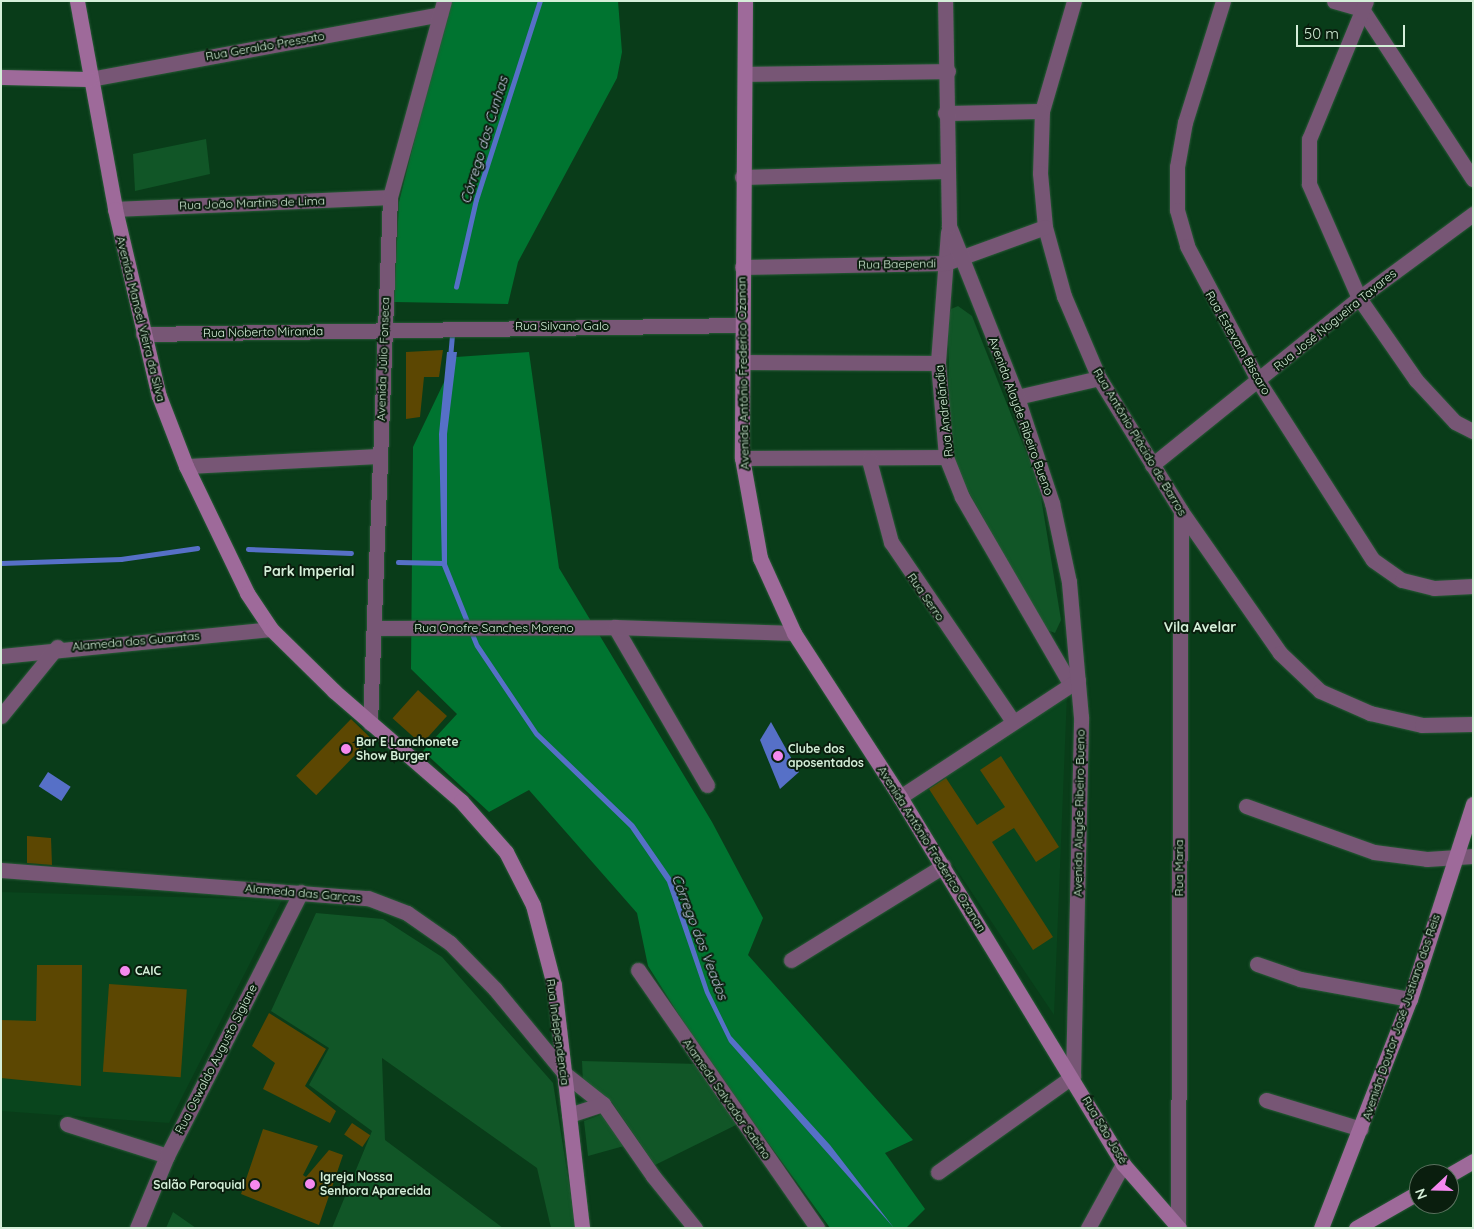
<!DOCTYPE html>
<meta charset="utf-8">
<style>
body{margin:0}
#map{position:relative;width:1474px;height:1229px;overflow:hidden;background:#093c19;font-family:Quicksand,sans-serif}
div>[style]{position:absolute}
[style*='--x']{left:calc(var(--x)*1px);top:calc(var(--y)*1px);width:calc(var(--w)*1px);rotate:calc(var(--a)*1deg)}
.built>*{inset:0;background:#09451d}
.green>*{inset:0;background:#115627}
.forest>*{inset:0;background:#007430}
.water>*{inset:0;background:#5670c7;transform-origin:0 0}
.stream>*{height:4.5px;margin:-2.25px;padding:0 2.25px;transform-origin:2.25px;border-radius:2.25px;background:#5670c7}
.building>*{inset:0;background:#5c4702;transform-origin:0 0}
.roads{filter:drop-shadow(0 0 1px #2a5938) drop-shadow(0 0 1px #2a5938)}
.street>*{height:15px;margin:-7.5px;padding:0 7.5px;transform-origin:7.5px;border-radius:7.5px;background:#775675}
.secondary>*{height:15px;margin:-7.5px;padding:0 7.5px;transform-origin:7.5px;border-radius:7.5px;background:#9e6a9a}
.dots>*{width:14px;height:14px;translate:-50% -50%;box-sizing:border-box;border:2px solid #0a1e0e;border-radius:50%}
span{translate:-50% -50%;white-space:nowrap;text-align:center;line-height:1.15;-webkit-text-stroke:4px #0a1e0e;paint-order:stroke}
.street-label{font-size:12px;color:#d5efd9}
.poi-label{font-size:12px;color:#d5efd9;font-weight:700}
.left{translate:0 -50%;text-align:left}
.right{translate:-100% -50%;text-align:right}
.water-label{font-size:14px;color:#c9d2e9;font-style:italic}
.neighbourhood-label{font-size:14px;color:#d5efd9;font-weight:700}
.frame{position:absolute;inset:0;border:2px solid #d5efd9;pointer-events:none}
.north{position:absolute;left:1409px;top:1164px;width:50px;height:50px;box-sizing:border-box;background:#0a1e0e;border:1px solid #5b725f;border-radius:50%;rotate:249deg;font-size:14px;font-weight:700;line-height:20px;text-align:center;color:#d5efd9}
.north::after{content:'';display:block;margin:auto;width:18px;height:22px;background:#f589ef;clip-path:polygon(50% 0,100% 100%,50% 72%,0 100%)}
.scale{position:absolute;left:1296px;top:25px;width:109px;height:22px;box-sizing:border-box;border:2px solid #d5efd9;border-top:0;padding-left:6px;font-size:15px;line-height:18px;white-space:nowrap;color:#d5efd9;-webkit-text-stroke:4px #0a1e0e;paint-order:stroke}
</style>
<div id="map">
<div class="built">
<i style="clip-path:polygon(1067px 695px,1054px 1015px,909px 799px)"></i>
<i style="clip-path:polygon(1px 892px,282px 900px,169px 1123px,1px 1111px)"></i>
</div>
<div class="green">
<i style="clip-path:polygon(206px 139px,210px 174px,135px 191px,133px 154px)"></i>
<i style="clip-path:polygon(958px 306px,972px 316px,1039px 485px,1061px 620px,1055px 633px,1047px 630px,957px 471px,950px 444px,948px 320px,951px 309px)"></i>
<i style="clip-path:polygon(316px 913px,383px 919px,442px 957px,553px 1083px,576px 1228px,551px 1228px,537px 1168px,382px 1058px,385px 1140px,503px 1228px,332px 1228px,372px 1131px,309px 1085px,329px 1048px,271px 1011px)"></i>
<i style="clip-path:polygon(582px 1061px,699px 1064px,738px 1124px,655px 1165px,612px 1102px,583px 1084px)"></i>
<i style="clip-path:polygon(603px 1114px,624px 1146px,588px 1156px,584px 1121px)"></i>
<i style="clip-path:polygon(173px 1212px,196px 1228px,166px 1228px)"></i>
</div>
<div class="forest">
<i style="clip-path:polygon(449px 1px,618px 1px,622px 52px,617px 78px,518px 262px,508px 304px,394px 302px,399px 202px)"></i>
<i style="clip-path:polygon(529px 352px,559px 568px,712px 822px,763px 918px,748px 955px,913px 1140px,885px 1153px,925px 1209px,906px 1228px,830px 1228px,705px 1056px,648px 966px,637px 913px,529px 790px,489px 812px,423px 751px,457px 714px,411px 669px,413px 447px,456px 357px)"></i>
</div>
<div class="water">
<i style="clip-path:polygon(447px 352px,457px 352px,447px 434px,447px 564px,479px 644px,538px 732px,634px 824px,672px 879px,709px 991px,731px 1036px,830px 1145px,894px 1228px,729px 1042px,705px 993px,667px 882px,630px 828px,535px 736px,475px 647px,442px 566px,439px 434px)"></i>
<i style="clip-path:polygon(771px 722px,799px 772px,780px 789px,760px 740px)"></i>
<i style="left:48px;top:772px;width:27px;height:17px;rotate:33deg"></i>
</div>
<div class="stream">
<i style="--x:456;--y:287;--w:89;--a:-77.1"></i>
<i style="--x:476;--y:200;--w:209;--a:-72.2"></i>
<i style="--x:450;--y:358;--w:24;--a:-85"></i>
<i style="--x:248;--y:549;--w:103;--a:2.2"></i>
<i style="--x:398;--y:562;--w:45;--a:1.3"></i>
<i style="--x:1;--y:563;--w:120;--a:-1.9"></i>
<i style="--x:121;--y:559;--w:77;--a:-8.2"></i>
</div>
<div class="building">
<i style="clip-path:polygon(443px 350px,439px 377px,424px 377px,420px 417px,406px 419px,406px 352px)"></i>
<i style="left:418px;top:690px;width:39px;height:38px;rotate:42deg"></i>
<i style="left:351px;top:719px;width:28px;height:79px;rotate:44deg"></i>
<i style="clip-path:polygon(1001px 756px,1059px 847px,1036px 862px,1014px 828px,992px 842px,1053px 937px,1033px 950px,929px 789px,946px 778px,977px 825px,1005px 807px,980px 770px)"></i>
<i style="clip-path:polygon(27px 836px,51px 838px,52px 865px,27px 863px)"></i>
<i style="clip-path:polygon(37px 965px,82px 965px,81px 1086px,1px 1078px,1px 1020px,36px 1021px)"></i>
<i style="left:109px;top:984px;width:78px;height:88px;rotate:4deg"></i>
<i style="clip-path:polygon(269px 1013px,326px 1049px,305px 1086px,336px 1111px,330px 1123px,263px 1089px,275px 1063px,252px 1046px)"></i>
<i style="left:352px;top:1123px;width:22px;height:14px;rotate:34deg"></i>
<i style="clip-path:polygon(263px 1129px,318px 1146px,303px 1175px,306px 1177px,329px 1150px,343px 1155px,319px 1225px,241px 1194px)"></i>
</div>
<div class="roads">
<div class="street">
<i style="--x:1074;--y:1;--w:115;--a:106.2"></i>
<i style="--x:1042;--y:111;--w:62;--a:91.8"></i>
<i style="--x:1040;--y:173;--w:54;--a:84.7"></i>
<i style="--x:1045;--y:227;--w:72;--a:74.6"></i>
<i style="--x:1064;--y:296;--w:89;--a:66.9"></i>
<i style="--x:1099;--y:378;--w:156;--a:58.3"></i>
<i style="--x:1181;--y:511;--w:173;--a:55.1"></i>
<i style="--x:1280;--y:653;--w:55;--a:43.5"></i>
<i style="--x:1320;--y:691;--w:55;--a:23.7"></i>
<i style="--x:1370;--y:713;--w:53;--a:13"></i>
<i style="--x:1422;--y:725;--w:51;--a:-1.1"></i>
<i style="--x:1223;--y:1;--w:127;--a:107.4"></i>
<i style="--x:1185;--y:122;--w:46;--a:100.1"></i>
<i style="--x:1177;--y:167;--w:43;--a:90"></i>
<i style="--x:1177;--y:210;--w:37;--a:74"></i>
<i style="--x:1187;--y:246;--w:154;--a:62.1"></i>
<i style="--x:1259;--y:382;--w:211;--a:57.4"></i>
<i style="--x:1373;--y:560;--w:35;--a:35"></i>
<i style="--x:1402;--y:580;--w:33;--a:14"></i>
<i style="--x:1434;--y:588;--w:39;--a:-3"></i>
<i style="--x:1334;--y:1;--w:29;--a:16"></i>
<i style="--x:1362;--y:9;--w:203;--a:56.9"></i>
<i style="--x:1366;--y:1;--w:149;--a:112.4"></i>
<i style="--x:1309;--y:139;--w:45;--a:90"></i>
<i style="--x:1309;--y:184;--w:124;--a:66.3"></i>
<i style="--x:1359;--y:298;--w:100;--a:55.2"></i>
<i style="--x:1416;--y:380;--w:57;--a:47.1"></i>
<i style="--x:1455;--y:422;--w:20;--a:27"></i>
<i style="--x:745;--y:74;--w:203;--a:-0.8"></i>
<i style="--x:90;--y:79;--w:356;--a:-10.5"></i>
<i style="--x:945;--y:113;--w:97;--a:-1.2"></i>
<i style="--x:742;--y:177;--w:203;--a:-1.7"></i>
<i style="--x:115;--y:209;--w:275;--a:-2.5"></i>
<i style="--x:948;--y:232;--w:131;--a:94.4"></i>
<i style="--x:938;--y:363;--w:94;--a:85.1"></i>
<i style="--x:946;--y:457;--w:43;--a:68.2"></i>
<i style="--x:962;--y:497;--w:217;--a:59.9"></i>
<i style="--x:742;--y:267;--w:204;--a:-1.1"></i>
<i style="--x:946;--y:263;--w:105;--a:-20"></i>
<i style="--x:143;--y:334;--w:598;--a:-0.86"></i>
<i style="--x:743;--y:362;--w:195;--a:0.3"></i>
<i style="--x:1017;--y:397;--w:84;--a:-13"></i>
<i style="--x:742;--y:458;--w:204;--a:-0.3"></i>
<i style="--x:869;--y:460;--w:85;--a:75"></i>
<i style="--x:891;--y:542;--w:215;--a:55.8"></i>
<i style="--x:1152;--y:465;--w:266;--a:-38.9"></i>
<i style="--x:1359;--y:298;--w:142;--a:-36.4"></i>
<i style="--x:186;--y:466;--w:194;--a:-3"></i>
<i style="--x:374;--y:628;--w:241;--a:-0.2"></i>
<i style="--x:1;--y:656;--w:271;--a:-5.7"></i>
<i style="--x:1;--y:716;--w:89;--a:-50.9"></i>
<i style="--x:370;--y:723;--w:526;--a:-87.82"></i>
<i style="--x:390;--y:197;--w:203;--a:-74.6"></i>
<i style="--x:707;--y:785;--w:183;--a:-120.2"></i>
<i style="--x:615;--y:627;--w:179;--a:1.9"></i>
<i style="--x:900;--y:797;--w:213;--a:-33.3"></i>
<i style="--x:1246;--y:806;--w:136;--a:19.8"></i>
<i style="--x:1374;--y:852;--w:53;--a:7.5"></i>
<i style="--x:1427;--y:859;--w:46;--a:-3.7"></i>
<i style="--x:1;--y:870;--w:368;--a:4.4"></i>
<i style="--x:368;--y:898;--w:42;--a:21"></i>
<i style="--x:407;--y:913;--w:52;--a:34.9"></i>
<i style="--x:450;--y:943;--w:64;--a:45.6"></i>
<i style="--x:495;--y:989;--w:110;--a:50.5"></i>
<i style="--x:565;--y:1074;--w:48;--a:38.3"></i>
<i style="--x:603;--y:1104;--w:88;--a:55.2"></i>
<i style="--x:653;--y:1176;--w:67;--a:51.1"></i>
<i style="--x:791;--y:960;--w:179;--a:-31.7"></i>
<i style="--x:1257;--y:964;--w:46;--a:19.2"></i>
<i style="--x:1300;--y:979;--w:112;--a:10.3"></i>
<i style="--x:638;--y:970;--w:314;--a:55.2"></i>
<i style="--x:1266;--y:1100;--w:99;--a:17"></i>
<i style="--x:569;--y:1115;--w:36;--a:-18"></i>
<i style="--x:67;--y:1124;--w:105;--a:17.7"></i>
<i style="--x:938;--y:1172;--w:166;--a:-35.4"></i>
<i style="--x:1073;--y:1076;--w:359;--a:-88.7"></i>
<i style="--x:1081;--y:717;--w:136;--a:-95.1"></i>
<i style="--x:1069;--y:582;--w:81;--a:-102.1"></i>
<i style="--x:1052;--y:503;--w:112;--a:-108.3"></i>
<i style="--x:1017;--y:397;--w:184;--a:-111.7"></i>
<i style="--x:949;--y:226;--w:225;--a:-91"></i>
<i style="--x:1178;--y:1225;--w:714;--a:-89.76"></i>
<i style="--x:137;--y:1228;--w:78;--a:-67.4"></i>
<i style="--x:167;--y:1156;--w:296;--a:-63.1"></i>
<i style="--x:1088;--y:1228;--w:73;--a:-61.3"></i>
</div>
<div class="secondary">
<i style="--x:77;--y:1;--w:211;--a:79.6"></i>
<i style="--x:115;--y:209;--w:192;--a:76.8"></i>
<i style="--x:159;--y:396;--w:75;--a:68.9"></i>
<i style="--x:186;--y:466;--w:141;--a:64.3"></i>
<i style="--x:247;--y:593;--w:43;--a:56.3"></i>
<i style="--x:271;--y:629;--w:88;--a:44.5"></i>
<i style="--x:334;--y:691;--w:168;--a:40.9"></i>
<i style="--x:461;--y:801;--w:68;--a:48.6"></i>
<i style="--x:506;--y:852;--w:59;--a:63"></i>
<i style="--x:533;--y:905;--w:83;--a:75.3"></i>
<i style="--x:554;--y:985;--w:245;--a:83.4"></i>
<i style="--x:745;--y:1;--w:457;--a:90.4"></i>
<i style="--x:742;--y:458;--w:102;--a:79.8"></i>
<i style="--x:760;--y:558;--w:82;--a:65.6"></i>
<i style="--x:794;--y:633;--w:195;--a:57.1"></i>
<i style="--x:900;--y:797;--w:429;--a:58.7"></i>
<i style="--x:1123;--y:1164;--w:85;--a:48.8"></i>
<i style="--x:1;--y:77;--w:89;--a:1.3"></i>
<i style="--x:1449;--y:1175;--w:28;--a:-30"></i>
<i style="--x:1321;--y:1228;--w:246;--a:-68.8"></i>
<i style="--x:1410;--y:999;--w:205;--a:-72.1"></i>
<i style="--x:1356;--y:1228;--w:73;--a:-29.7"></i>
</div>
</div>
<div class="dots">
<i style="left:346px;top:749px;background:#f589ef"></i>
<i style="left:778px;top:756px;background:#f589ef"></i>
<i style="left:125px;top:971px;background:#f589ef"></i>
<i style="left:310px;top:1184px;background:#f589ef"></i>
<i style="left:255px;top:1185px;background:#f589ef"></i>
</div>
<div class="street-label">
<span style="left:265px;top:46px;rotate:-10deg">Rua Geraldo Pressato</span>
<span style="left:252px;top:203px;rotate:-2deg">Rua João Martins de Lima</span>
<span style="left:897px;top:264px;rotate:-1deg">Rua Baependi</span>
<span style="left:141px;top:319px;rotate:76deg">Avenida Manoel Vieira da Silva</span>
<span style="left:1335px;top:320px;rotate:-39deg">Rua José Nogueira Tavares</span>
<span style="left:562px;top:326px">Rua Silvano Galo</span>
<span style="left:263px;top:332px;rotate:-1deg">Rua Noberto Miranda</span>
<span style="left:1238px;top:343px;rotate:60deg">Rua Estevam Biscaro</span>
<span style="left:383px;top:359px;rotate:-88deg">Avenida Júlio Fonseca</span>
<span style="left:743px;top:373px;rotate:-91deg">Avenida Antônio Frederico Ozanan</span>
<span style="left:944px;top:411px;rotate:-96deg">Rua Andrelândia</span>
<span style="left:1021px;top:416px;rotate:70deg">Avenida Alayde Ribeiro Bueno</span>
<span style="left:1140px;top:442px;rotate:59deg">Rua Antônio Plácido de Barros</span>
<span style="left:926px;top:597px;rotate:55deg">Rua Serro</span>
<span style="left:494px;top:628px">Rua Onofre Sanches Moreno</span>
<span style="left:136px;top:641px;rotate:-5deg">Alameda dos Guaratas</span>
<span style="left:1079px;top:813px;rotate:-89deg">Avenida Alayde Ribeiro Bueno</span>
<span style="left:932px;top:849px;rotate:58deg">Avenida Antônio Frederico Ozanan</span>
<span style="left:1179px;top:868px;rotate:-90deg">Rua Maria</span>
<span style="left:303px;top:893px;rotate:5deg">Alameda das Garças</span>
<span style="left:1401px;top:1017px;rotate:-71deg">Avenida Doutor José Justiano dos Reis</span>
<span style="left:558px;top:1032px;rotate:82deg">Rua Independencia</span>
<span style="left:216px;top:1059px;rotate:-63deg">Rua Oswaldo Augusto Sigiane</span>
<span style="left:727px;top:1099px;rotate:55deg">Alameda Salvador Sabino</span>
<span style="left:1105px;top:1130px;rotate:59deg">Rua São José</span>
</div>
<div class="poi-label">
<span class="left" style="left:356px;top:749px">Bar E Lanchonete<br>Show Burger</span>
<span class="left" style="left:788px;top:756px">Clube dos<br>aposentados</span>
<span class="left" style="left:135px;top:971px">CAIC</span>
<span class="left" style="left:320px;top:1184px">Igreja Nossa<br>Senhora Aparecida</span>
<span class="right" style="left:245px;top:1185px">Salão Paroquial</span>
</div>
<div class="water-label">
<span style="left:484px;top:140px;rotate:-73deg">Córrego dos Cunhas</span>
<span style="left:700px;top:937px;rotate:69deg">Córrego dos Veados</span>
</div>
<div class="neighbourhood-label">
<span style="left:309px;top:571px">Park Imperial</span>
<span style="left:1200px;top:627px">Vila Avelar</span>
</div>
<div class="frame"></div>
<div class="north">N</div>
<div class="scale">50 m</div>
</div>
